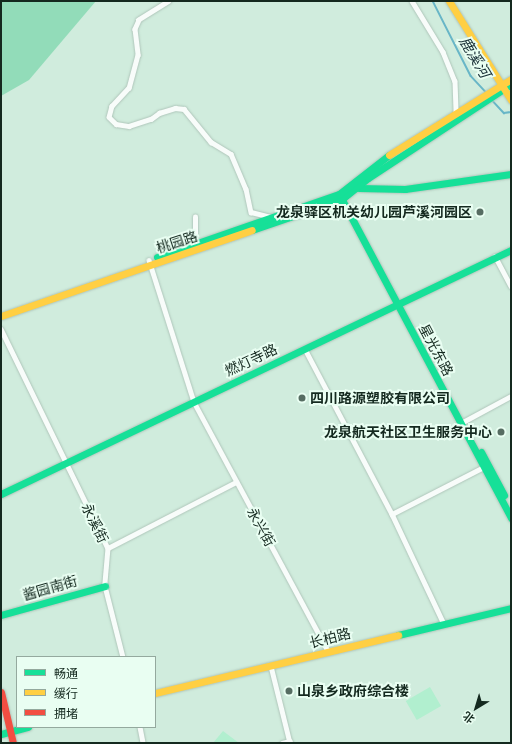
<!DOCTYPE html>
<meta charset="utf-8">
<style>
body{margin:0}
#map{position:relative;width:512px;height:744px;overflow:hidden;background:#d0ecdd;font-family:Quicksand,"Noto Sans SC",sans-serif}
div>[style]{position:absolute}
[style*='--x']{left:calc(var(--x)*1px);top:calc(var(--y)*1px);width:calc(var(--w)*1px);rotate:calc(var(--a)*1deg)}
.green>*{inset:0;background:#b1efcf;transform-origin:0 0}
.forest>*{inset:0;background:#92dcb9}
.stream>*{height:1.5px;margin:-0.75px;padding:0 0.75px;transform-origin:0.75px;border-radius:0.75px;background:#68b6c7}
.roads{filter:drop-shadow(0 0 1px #afc6ba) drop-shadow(0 0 1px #afc6ba)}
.street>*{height:4.5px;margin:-2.25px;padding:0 2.25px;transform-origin:2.25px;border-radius:2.25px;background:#f8fcfa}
.fast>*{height:7px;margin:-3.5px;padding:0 3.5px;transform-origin:3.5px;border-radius:3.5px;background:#16e098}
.slow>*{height:7px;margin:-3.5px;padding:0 3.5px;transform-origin:3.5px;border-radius:3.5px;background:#ffcf43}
.jam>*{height:7px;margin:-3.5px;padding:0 3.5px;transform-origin:3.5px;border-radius:3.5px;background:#f24e42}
.dots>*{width:11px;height:11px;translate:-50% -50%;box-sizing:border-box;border:2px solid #e9fef2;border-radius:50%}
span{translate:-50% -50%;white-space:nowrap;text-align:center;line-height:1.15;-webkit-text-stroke:4px #e9fef2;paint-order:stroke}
.poi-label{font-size:14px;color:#14291f;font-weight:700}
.right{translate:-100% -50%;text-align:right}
.left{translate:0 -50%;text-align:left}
.street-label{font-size:14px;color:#14291f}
.water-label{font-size:15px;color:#192f36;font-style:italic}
.frame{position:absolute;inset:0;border:2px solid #14291f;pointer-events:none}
.legend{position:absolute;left:16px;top:656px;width:140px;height:72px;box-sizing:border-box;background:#e9fef2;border:1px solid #94a99e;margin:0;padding:5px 7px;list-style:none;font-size:12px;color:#14291f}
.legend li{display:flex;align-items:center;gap:8px;height:20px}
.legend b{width:20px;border:1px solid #94a99e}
.north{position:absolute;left:456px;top:688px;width:40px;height:40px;-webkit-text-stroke:3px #e9fef2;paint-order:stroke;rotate:218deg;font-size:11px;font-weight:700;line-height:16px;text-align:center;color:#14291f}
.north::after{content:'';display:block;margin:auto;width:14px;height:18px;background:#14291f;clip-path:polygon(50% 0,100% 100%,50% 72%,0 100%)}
</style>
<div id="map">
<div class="green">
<i style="left:430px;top:687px;width:22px;height:28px;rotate:60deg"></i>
<i style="clip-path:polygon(223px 731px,239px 743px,213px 743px)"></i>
</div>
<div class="forest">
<i style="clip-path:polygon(1px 1px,96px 1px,29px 80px,1px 96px)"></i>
</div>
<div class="stream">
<i style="--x:433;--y:1;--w:84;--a:63.1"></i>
<i style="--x:471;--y:76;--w:22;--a:47"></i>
<i style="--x:492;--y:100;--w:18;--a:47"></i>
<i style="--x:504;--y:113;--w:7;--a:-8"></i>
</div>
<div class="roads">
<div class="street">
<i style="--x:169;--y:1;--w:36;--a:148"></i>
<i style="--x:139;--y:20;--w:10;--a:114"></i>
<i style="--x:135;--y:29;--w:26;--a:83"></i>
<i style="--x:138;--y:55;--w:34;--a:105"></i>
<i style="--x:129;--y:88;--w:25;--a:133"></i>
<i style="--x:112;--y:106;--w:11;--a:105"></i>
<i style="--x:109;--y:117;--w:10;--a:45"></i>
<i style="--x:116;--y:124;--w:13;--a:9"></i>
<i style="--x:129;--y:126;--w:23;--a:-18"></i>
<i style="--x:151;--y:119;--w:10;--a:-37"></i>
<i style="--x:159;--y:113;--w:17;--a:-17"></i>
<i style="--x:175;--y:108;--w:9;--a:6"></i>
<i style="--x:184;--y:109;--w:43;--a:50.7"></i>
<i style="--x:211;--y:142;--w:23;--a:31"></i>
<i style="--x:231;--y:154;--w:38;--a:67"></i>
<i style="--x:246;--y:189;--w:24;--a:78"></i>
<i style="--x:251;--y:212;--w:21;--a:14"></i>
<i style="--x:412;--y:1;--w:60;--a:58.7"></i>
<i style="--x:443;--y:52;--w:31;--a:68"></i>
<i style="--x:455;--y:81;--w:33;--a:88"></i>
<i style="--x:191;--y:246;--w:14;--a:-73"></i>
<i style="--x:195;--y:233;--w:16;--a:-90"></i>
<i style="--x:495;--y:256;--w:34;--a:62"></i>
<i style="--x:149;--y:260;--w:149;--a:72.4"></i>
<i style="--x:194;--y:402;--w:283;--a:61.7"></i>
<i style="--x:1;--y:329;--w:244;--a:64"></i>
<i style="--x:108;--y:548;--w:38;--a:95"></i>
<i style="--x:105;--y:586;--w:73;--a:75.8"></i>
<i style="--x:305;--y:349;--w:187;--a:62.2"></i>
<i style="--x:392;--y:514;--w:122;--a:64.7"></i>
<i style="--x:461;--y:423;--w:57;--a:-28.4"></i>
<i style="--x:392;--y:514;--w:103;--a:-27.1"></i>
<i style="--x:108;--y:548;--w:144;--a:-27.3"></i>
<i style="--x:271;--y:666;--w:79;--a:76.1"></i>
<i style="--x:140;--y:727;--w:16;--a:79"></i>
<i style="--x:282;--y:743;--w:8;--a:-14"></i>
</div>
<div class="fast">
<i style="--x:359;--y:188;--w:46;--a:1.2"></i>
<i style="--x:405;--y:189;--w:107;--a:-8.1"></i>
<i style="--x:340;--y:196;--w:365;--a:62"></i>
<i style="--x:252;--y:230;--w:95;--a:-19"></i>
<i style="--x:342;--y:199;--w:33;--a:-39"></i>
<i style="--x:368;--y:178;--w:171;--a:-33.3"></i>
<i style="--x:157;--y:257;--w:193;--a:-19.1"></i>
<i style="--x:339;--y:194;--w:63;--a:-38"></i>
<i style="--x:481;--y:452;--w:49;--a:61.9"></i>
<i style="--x:1;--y:494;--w:565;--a:-25.57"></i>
<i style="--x:1;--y:615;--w:108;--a:-15.6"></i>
<i style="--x:398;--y:635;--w:116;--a:-13.4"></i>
<i style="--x:1;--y:734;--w:28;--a:-15"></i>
</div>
<div class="slow">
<i style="--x:449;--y:1;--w:117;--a:57.9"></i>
<i style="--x:389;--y:155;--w:144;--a:-31.9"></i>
<i style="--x:1;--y:316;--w:265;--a:-18.9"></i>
<i style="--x:155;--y:693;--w:250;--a:-13.4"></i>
</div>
<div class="jam">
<i style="--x:1;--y:692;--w:52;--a:76.8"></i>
</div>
</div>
<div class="dots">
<i style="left:480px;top:212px;background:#566d62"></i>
<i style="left:302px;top:398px;background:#566d62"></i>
<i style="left:501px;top:432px;background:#566d62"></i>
<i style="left:289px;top:691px;background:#566d62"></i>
</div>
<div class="poi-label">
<span class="right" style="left:472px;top:212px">龙泉驿区机关幼儿园芦溪河园区</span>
<span class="left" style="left:310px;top:398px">四川路源塑胶有限公司</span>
<span class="right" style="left:492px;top:432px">龙泉航天社区卫生服务中心</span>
<span class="left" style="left:297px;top:691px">山泉乡政府综合楼</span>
</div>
<div class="street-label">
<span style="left:177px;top:242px;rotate:-18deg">桃园路</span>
<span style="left:436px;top:350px;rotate:62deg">星光东路</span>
<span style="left:251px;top:360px;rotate:-25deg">燃灯寺路</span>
<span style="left:95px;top:523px;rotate:64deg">永溪街</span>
<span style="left:261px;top:527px;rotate:61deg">永兴街</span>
<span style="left:50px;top:588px;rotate:-16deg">酱园南街</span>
<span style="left:330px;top:638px;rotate:-14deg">长柏路</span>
</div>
<div class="water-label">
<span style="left:475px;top:57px;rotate:59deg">鹿溪河</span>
</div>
<div class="frame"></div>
<ul class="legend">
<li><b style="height:5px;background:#16e098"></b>畅通</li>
<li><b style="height:5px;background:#ffcf43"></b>缓行</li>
<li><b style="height:5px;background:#f24e42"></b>拥堵</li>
</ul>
<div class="north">北</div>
</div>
